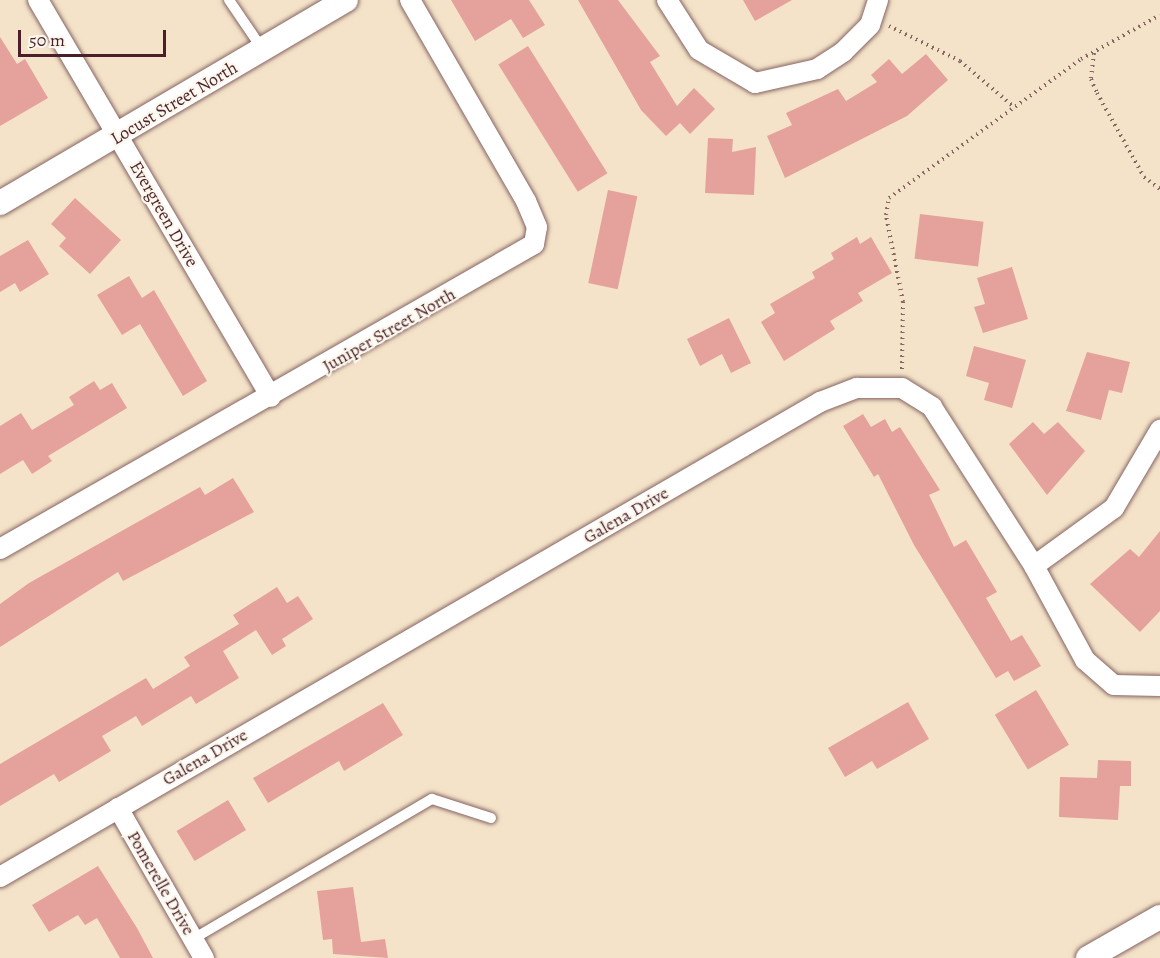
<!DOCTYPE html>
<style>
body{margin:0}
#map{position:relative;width:1160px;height:958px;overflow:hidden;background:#f4e3c9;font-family:Alegreya,serif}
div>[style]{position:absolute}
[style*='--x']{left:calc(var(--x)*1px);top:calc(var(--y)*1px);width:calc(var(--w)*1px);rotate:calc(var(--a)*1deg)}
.building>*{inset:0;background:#e5a19c;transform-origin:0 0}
.path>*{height:4px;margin-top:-2px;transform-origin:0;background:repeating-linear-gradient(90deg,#866462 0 1.5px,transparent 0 6px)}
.roads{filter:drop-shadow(0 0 2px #866462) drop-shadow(0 0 2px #866462)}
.service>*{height:10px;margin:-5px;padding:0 5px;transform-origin:5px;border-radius:5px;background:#fff}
.minor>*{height:20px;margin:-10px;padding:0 10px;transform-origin:10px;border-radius:10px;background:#fff}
.tertiary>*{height:24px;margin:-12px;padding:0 12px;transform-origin:12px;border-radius:12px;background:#fff}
span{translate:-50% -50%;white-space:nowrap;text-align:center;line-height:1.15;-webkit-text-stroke:4.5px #fbf7ec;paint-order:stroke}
.street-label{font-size:18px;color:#4a1f2b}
.scale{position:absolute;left:18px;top:30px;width:148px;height:27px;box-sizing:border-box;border:3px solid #4a1f2b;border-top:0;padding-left:8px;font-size:18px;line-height:21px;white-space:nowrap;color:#4a1f2b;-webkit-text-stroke:4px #fbf7ec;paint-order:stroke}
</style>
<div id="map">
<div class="building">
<i style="clip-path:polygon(451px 0,529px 0,545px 25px,523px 38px,511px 19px,475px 41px)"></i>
<i style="clip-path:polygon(578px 0,618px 0,660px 56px,650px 62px,677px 106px,694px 88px,715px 109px,690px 134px,680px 123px,666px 136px,641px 110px)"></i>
<i style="clip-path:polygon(743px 0,792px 0,755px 21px)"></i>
<i style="clip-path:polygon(0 37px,17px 64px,25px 59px,48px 98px,0 126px)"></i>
<i style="left:528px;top:46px;width:150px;height:35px;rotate:58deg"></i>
<i style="clip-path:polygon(926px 54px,948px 80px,907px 116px,785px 178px,767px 136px,792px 125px,786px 113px,838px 89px,846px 101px,877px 82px,871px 75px,889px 59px,902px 74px)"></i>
<i style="clip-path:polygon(708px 138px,733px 139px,732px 152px,756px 147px,754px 195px,705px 193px)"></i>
<i style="left:608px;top:190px;width:30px;height:95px;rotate:12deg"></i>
<i style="clip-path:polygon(75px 198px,121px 240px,90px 274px,59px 246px,66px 238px,51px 224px)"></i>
<i style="left:920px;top:214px;width:64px;height:45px;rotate:7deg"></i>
<i style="clip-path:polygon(857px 237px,860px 244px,871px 237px,892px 273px,858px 293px,863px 301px,830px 321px,835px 329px,784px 361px,761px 322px,775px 313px,770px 304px,815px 278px,812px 272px,834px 259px,831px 253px)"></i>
<i style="clip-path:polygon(28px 240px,49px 274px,20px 292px,15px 283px,0 292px,0 256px)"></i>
<i style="clip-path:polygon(1012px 267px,1028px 319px,983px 333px,974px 307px,985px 304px,977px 278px)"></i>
<i style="clip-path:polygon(129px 276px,142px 298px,154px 290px,207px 381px,183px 396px,140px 324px,122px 335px,97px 295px)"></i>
<i style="clip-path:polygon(729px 318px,751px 363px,731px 373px,722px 354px,700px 366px,687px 339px)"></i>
<i style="clip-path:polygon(974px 346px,1026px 360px,1012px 408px,984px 400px,989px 383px,966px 376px)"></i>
<i style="clip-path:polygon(1087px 352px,1130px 362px,1122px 393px,1109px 390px,1101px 420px,1066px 411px)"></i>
<i style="clip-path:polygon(94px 381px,100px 390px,112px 383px,127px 408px,48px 456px,52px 461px,32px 474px,23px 460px,0 474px,0 426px,21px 413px,32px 430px,74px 405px,69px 397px)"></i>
<i style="clip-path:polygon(863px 414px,871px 427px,885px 419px,892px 432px,900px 427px,940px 490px,929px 495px,954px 547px,966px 540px,997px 592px,986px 598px,1011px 641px,1022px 635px,1041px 666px,1014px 681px,1008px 671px,996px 678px,914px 545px,878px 474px,874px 477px,843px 426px)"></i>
<i style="clip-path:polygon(1033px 422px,1044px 434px,1058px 422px,1085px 451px,1047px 495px,1009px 444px)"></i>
<i style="clip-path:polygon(233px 478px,254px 512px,123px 581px,118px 572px,0 647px,0 604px,29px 583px,200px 487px,205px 495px)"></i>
<i style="clip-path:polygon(1160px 531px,1160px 611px,1140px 632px,1090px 584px,1130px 549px,1139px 557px)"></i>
<i style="clip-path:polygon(277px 587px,287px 603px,298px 596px,313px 619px,282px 639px,286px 646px,272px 655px,256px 630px,223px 651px,239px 678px,196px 704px,191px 696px,142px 726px,136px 716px,102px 736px,111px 751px,59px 782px,54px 774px,0 806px,0 764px,146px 678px,153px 689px,190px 666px,184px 657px,239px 624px,233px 615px)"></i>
<i style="left:1036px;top:690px;width:64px;height:48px;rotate:59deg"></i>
<i style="clip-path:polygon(908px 702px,929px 739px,877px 769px,872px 761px,845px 777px,828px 748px)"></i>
<i style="clip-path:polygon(383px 703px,403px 735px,344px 771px,339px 761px,268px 803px,253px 778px)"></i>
<i style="clip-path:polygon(1098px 760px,1131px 761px,1131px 786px,1120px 786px,1118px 820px,1059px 817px,1060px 777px,1097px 778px)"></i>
<i style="left:228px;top:800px;width:35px;height:60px;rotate:59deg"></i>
<i style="clip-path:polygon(98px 866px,137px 928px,153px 958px,120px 958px,97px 918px,85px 925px,78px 915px,49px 932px,32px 905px)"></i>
<i style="clip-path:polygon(353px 887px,361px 942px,385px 939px,388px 958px,333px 954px,332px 939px,323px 940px,317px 891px)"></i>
</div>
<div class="path">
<i style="--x:889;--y:26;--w:79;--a:26.2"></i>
<i style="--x:960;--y:61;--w:72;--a:40.5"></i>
<i style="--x:1094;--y:53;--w:26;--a:97"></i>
<i style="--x:1091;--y:79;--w:15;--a:67"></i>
<i style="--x:1097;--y:93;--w:96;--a:60.8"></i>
<i style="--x:1144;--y:177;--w:20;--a:37"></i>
<i style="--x:902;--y:369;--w:67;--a:-89.1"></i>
<i style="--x:903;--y:302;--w:89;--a:-101.1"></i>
<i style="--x:886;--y:215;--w:17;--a:-80"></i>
<i style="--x:889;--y:198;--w:237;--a:-35.9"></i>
<i style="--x:1081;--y:59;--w:90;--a:-29.1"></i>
</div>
<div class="roads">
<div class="service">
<i style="--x:229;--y:0;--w:60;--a:55.8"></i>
<i style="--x:193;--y:939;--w:277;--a:-30.4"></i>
<i style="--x:432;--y:799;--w:62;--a:17.9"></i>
</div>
<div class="minor">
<i style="--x:38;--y:0;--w:460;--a:59.6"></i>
<i style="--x:667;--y:0;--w:59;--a:57.4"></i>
<i style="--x:699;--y:50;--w:65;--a:30.5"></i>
<i style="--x:755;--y:83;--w:64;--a:-12.7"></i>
<i style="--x:817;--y:69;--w:31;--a:-33"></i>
<i style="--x:843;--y:52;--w:38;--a:-45"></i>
<i style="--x:870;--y:25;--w:26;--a:-72"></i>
<i style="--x:0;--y:549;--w:615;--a:-29.73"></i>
<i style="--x:534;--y:244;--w:17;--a:-80"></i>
<i style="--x:537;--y:227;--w:28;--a:-113"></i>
<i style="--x:526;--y:201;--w:232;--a:-120"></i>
<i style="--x:1034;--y:566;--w:99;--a:-35.9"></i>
<i style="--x:1114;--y:508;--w:91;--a:-59.5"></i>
<i style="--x:118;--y:808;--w:173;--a:60.2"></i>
<i style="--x:0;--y:877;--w:948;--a:-30.08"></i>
<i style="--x:820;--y:402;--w:40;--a:-21"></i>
<i style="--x:857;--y:388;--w:45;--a:0"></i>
<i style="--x:902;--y:388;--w:36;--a:32"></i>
<i style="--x:932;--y:407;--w:189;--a:57.3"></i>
<i style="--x:1034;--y:566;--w:107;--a:61.5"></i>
<i style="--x:1085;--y:660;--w:38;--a:41"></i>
<i style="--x:1114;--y:685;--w:46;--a:1.2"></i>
</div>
<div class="tertiary">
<i style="--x:0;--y:203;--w:401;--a:-30.4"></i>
<i style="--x:1088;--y:958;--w:83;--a:-29.7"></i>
</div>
</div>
<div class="street-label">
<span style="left:174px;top:103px;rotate:-31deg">Locust Street North</span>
<span style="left:164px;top:214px;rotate:60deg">Evergreen Drive</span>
<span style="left:389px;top:330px;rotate:-30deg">Juniper Street North</span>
<span style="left:626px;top:515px;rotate:-30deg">Galena Drive</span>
<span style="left:205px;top:757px;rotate:-30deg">Galena Drive</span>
<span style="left:161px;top:883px;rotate:60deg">Pomerelle Drive</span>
</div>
<div class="scale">50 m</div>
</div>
